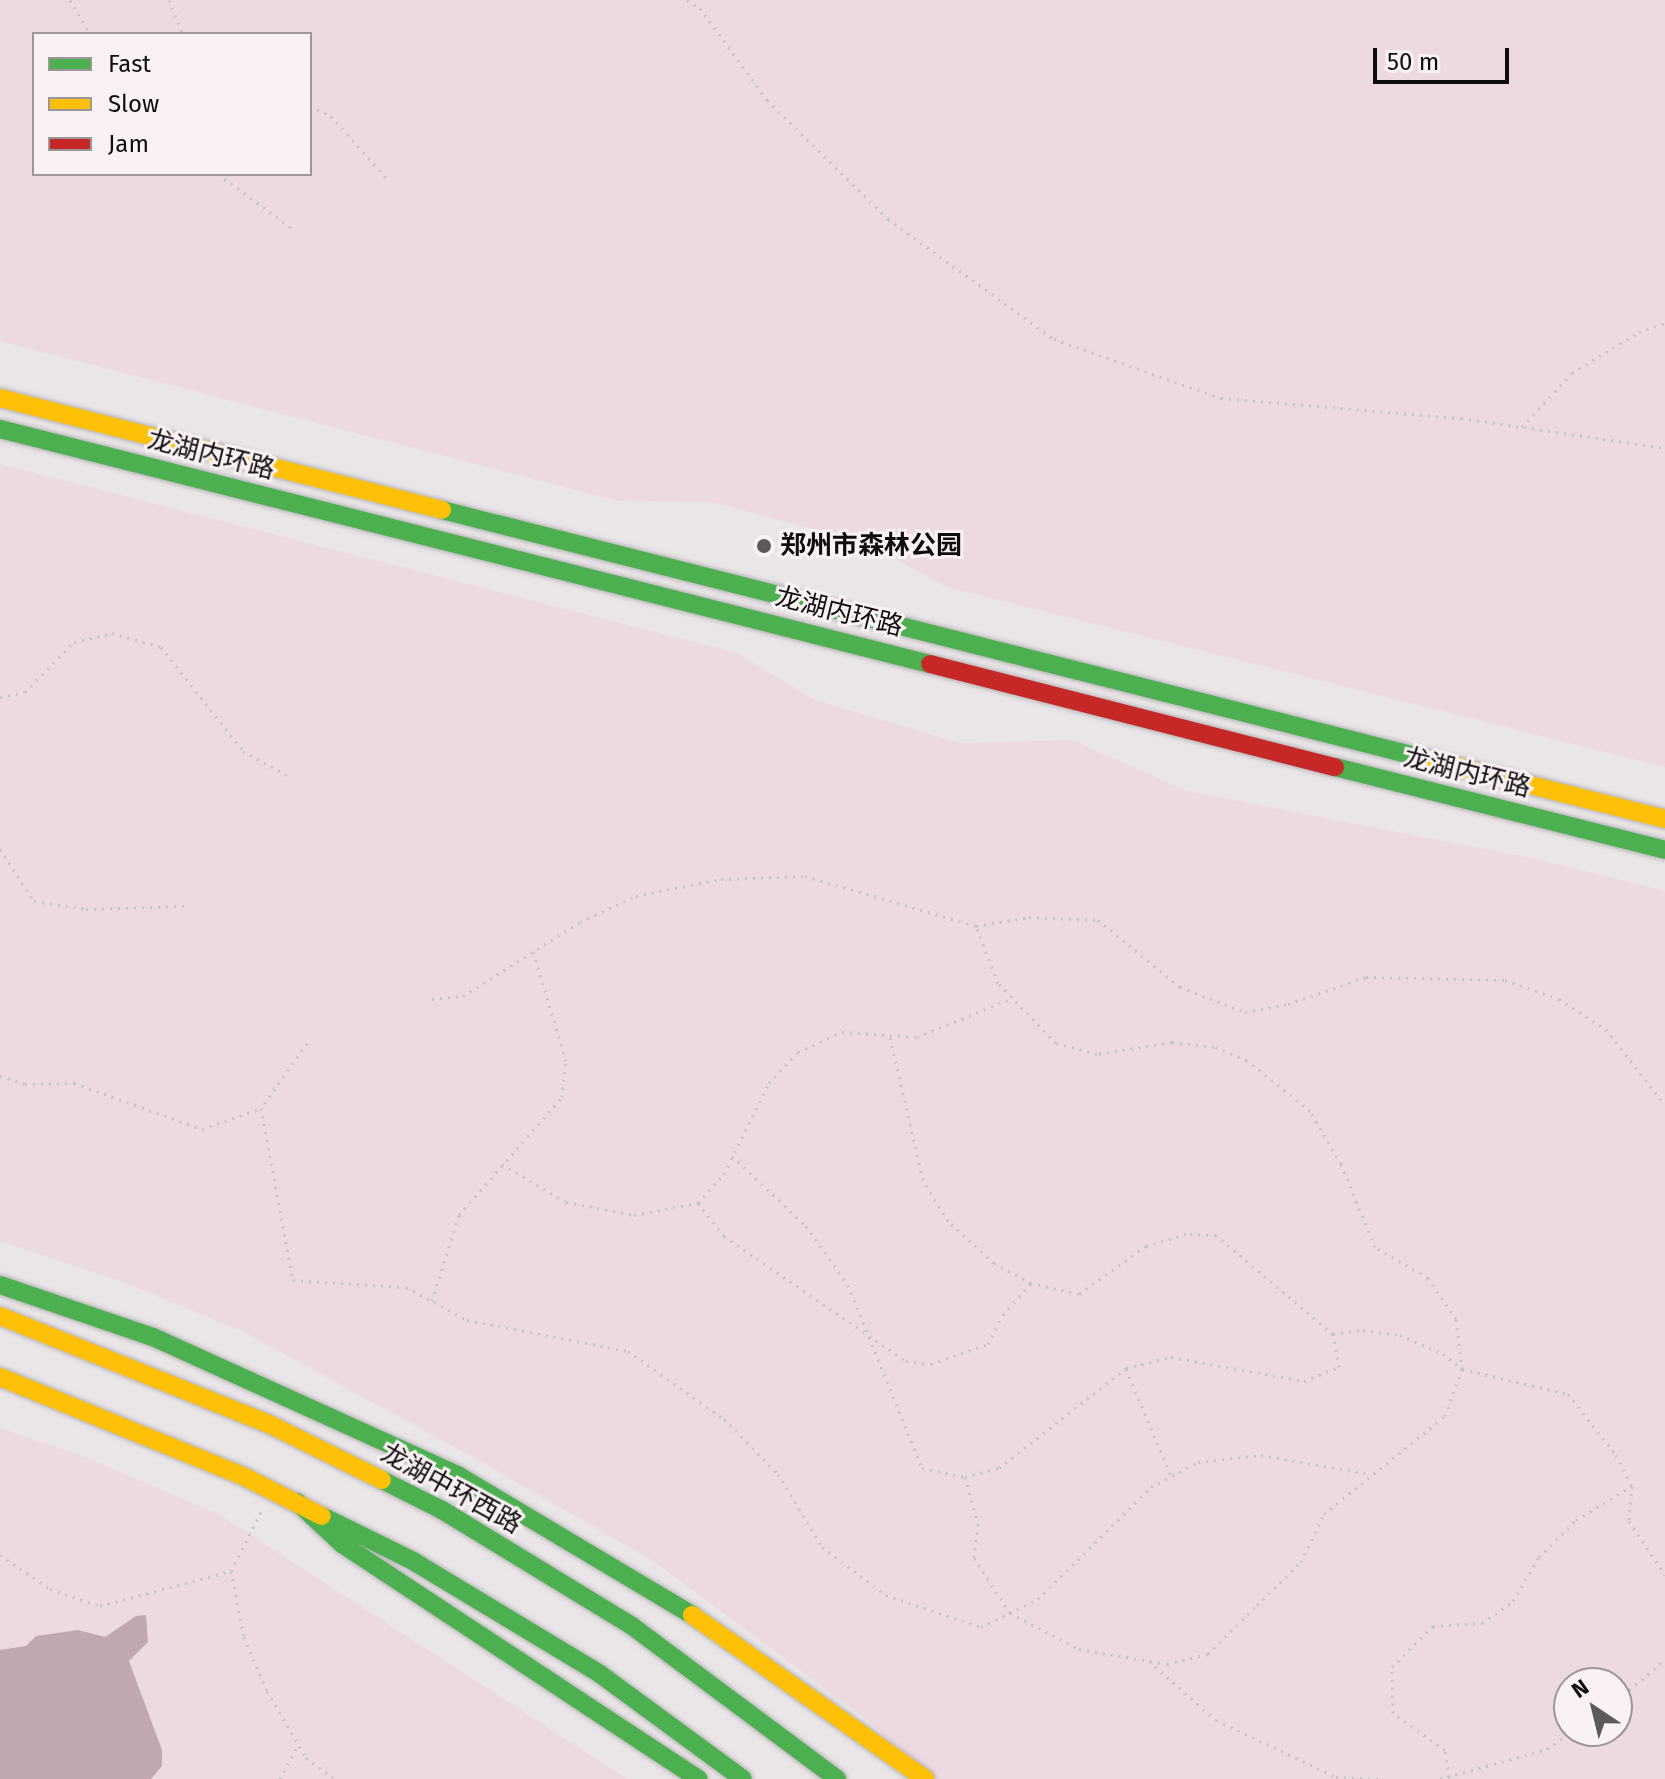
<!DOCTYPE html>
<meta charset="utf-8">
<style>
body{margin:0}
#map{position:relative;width:1665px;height:1779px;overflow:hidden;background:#eae6e8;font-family:"Fira Sans","Noto Sans SC",sans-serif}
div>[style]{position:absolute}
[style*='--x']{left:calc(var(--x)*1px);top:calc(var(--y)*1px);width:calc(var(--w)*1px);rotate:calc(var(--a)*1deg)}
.green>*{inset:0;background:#edd9e1}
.water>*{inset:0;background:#c0a8b2}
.path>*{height:3px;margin-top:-1.5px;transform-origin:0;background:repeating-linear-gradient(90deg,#c6c5c5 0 2px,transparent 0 8px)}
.roads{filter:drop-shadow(0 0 2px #b6b3b5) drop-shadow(0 0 2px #b6b3b5)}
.fast>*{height:18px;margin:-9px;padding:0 9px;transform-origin:9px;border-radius:9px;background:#4caf50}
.slow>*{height:18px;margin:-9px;padding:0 9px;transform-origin:9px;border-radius:9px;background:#ffc107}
.jam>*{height:18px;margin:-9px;padding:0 9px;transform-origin:9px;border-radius:9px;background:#c62828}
.dots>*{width:22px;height:22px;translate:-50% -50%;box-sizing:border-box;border:4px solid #faf1f4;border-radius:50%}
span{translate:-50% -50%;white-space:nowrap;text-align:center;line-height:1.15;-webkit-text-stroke:6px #faf1f4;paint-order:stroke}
.street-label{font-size:26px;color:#100d0e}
.poi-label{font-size:26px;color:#100d0e;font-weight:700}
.left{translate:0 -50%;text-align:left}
.legend{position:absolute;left:32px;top:32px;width:280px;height:144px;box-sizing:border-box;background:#faf1f4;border:2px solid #9c9698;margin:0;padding:10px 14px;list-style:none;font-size:24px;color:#100d0e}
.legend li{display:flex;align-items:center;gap:16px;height:40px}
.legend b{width:40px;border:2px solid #9c9698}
.north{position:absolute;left:1553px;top:1667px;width:80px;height:80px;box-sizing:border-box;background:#faf1f4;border:2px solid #9c9698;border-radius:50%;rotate:325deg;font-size:22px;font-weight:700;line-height:32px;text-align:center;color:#100d0e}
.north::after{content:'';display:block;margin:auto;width:28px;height:36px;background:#5c595a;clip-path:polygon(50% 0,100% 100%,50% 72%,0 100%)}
.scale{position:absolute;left:1373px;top:48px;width:136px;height:36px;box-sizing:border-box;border:4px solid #100d0e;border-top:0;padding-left:10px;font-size:24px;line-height:28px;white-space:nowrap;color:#100d0e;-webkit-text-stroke:6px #faf1f4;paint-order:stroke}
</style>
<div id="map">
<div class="green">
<i style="clip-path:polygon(evenodd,0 0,1665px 0,1665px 767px,946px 587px,866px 543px,711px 502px,618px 501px,0 341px,0 0,34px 34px,310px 34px,310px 174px,34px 174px,34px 34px)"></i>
<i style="clip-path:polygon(evenodd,0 464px,737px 653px,815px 700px,960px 743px,1072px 740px,1187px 791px,1536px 859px,1665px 891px,1665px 1779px,936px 1779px,867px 1720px,656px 1563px,487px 1465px,242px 1331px,120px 1281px,0 1241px,0 464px,1569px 1683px,1617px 1683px,1617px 1731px,1569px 1731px,1569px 1683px)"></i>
<i style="clip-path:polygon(0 1428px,85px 1457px,220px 1515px,627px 1779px,0 1779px)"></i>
</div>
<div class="water">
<i style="clip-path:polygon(146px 1615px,148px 1642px,129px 1661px,162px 1750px,162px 1766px,151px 1779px,0 1779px,0 1650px,26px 1646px,36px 1636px,78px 1630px,105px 1637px,136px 1616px)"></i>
</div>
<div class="path">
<i style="--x:70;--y:0;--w:39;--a:60"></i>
<i style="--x:169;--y:0;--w:37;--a:68"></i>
<i style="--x:687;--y:0;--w:15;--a:32"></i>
<i style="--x:700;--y:8;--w:114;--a:53.9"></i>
<i style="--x:767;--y:100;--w:170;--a:44.5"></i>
<i style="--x:888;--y:219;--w:205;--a:35.9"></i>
<i style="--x:1054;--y:339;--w:177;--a:19.5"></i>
<i style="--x:1221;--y:398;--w:241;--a:4.8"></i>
<i style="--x:1461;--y:418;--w:206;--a:8.4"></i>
<i style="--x:310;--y:106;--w:23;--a:25"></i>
<i style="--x:331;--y:116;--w:86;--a:48.3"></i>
<i style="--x:218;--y:174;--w:93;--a:36.3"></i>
<i style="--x:1522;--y:427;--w:74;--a:-47.2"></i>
<i style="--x:1572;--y:373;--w:79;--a:-31.5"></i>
<i style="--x:1639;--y:332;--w:28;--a:-19"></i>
<i style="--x:0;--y:697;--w:25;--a:-11"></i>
<i style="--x:25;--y:692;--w:70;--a:-45.6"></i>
<i style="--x:74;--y:642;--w:39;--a:-13"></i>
<i style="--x:112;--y:633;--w:51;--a:15.9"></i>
<i style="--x:161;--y:647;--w:132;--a:51.7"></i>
<i style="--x:243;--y:751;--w:56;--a:28.9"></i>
<i style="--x:0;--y:849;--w:62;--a:56.8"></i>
<i style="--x:34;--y:901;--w:53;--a:8.7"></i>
<i style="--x:86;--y:909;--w:100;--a:-1.7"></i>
<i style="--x:432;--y:999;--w:31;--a:-6"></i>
<i style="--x:463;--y:996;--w:138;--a:-32.3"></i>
<i style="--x:580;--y:922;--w:62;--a:-24.9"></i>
<i style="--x:636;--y:896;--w:87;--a:-11.3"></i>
<i style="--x:721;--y:879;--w:84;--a:-2"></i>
<i style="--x:805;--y:876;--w:178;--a:16.3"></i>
<i style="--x:976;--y:926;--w:54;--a:-9.6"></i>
<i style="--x:1029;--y:917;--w:69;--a:2.5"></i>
<i style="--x:1098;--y:920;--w:106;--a:39.3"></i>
<i style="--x:1180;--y:987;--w:70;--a:21"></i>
<i style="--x:1245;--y:1012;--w:44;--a:-10.5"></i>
<i style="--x:1288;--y:1004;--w:83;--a:-19.1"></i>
<i style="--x:1366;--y:977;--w:139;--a:1.2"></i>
<i style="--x:1505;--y:980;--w:57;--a:19.4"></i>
<i style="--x:1559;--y:999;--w:56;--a:32.6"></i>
<i style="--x:1606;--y:1029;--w:96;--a:52.2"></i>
<i style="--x:307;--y:1043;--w:80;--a:125.3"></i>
<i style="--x:261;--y:1108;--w:175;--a:79.5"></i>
<i style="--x:293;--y:1280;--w:113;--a:3.5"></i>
<i style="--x:406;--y:1287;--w:69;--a:28.4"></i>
<i style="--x:467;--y:1320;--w:164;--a:10.9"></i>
<i style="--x:628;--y:1351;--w:118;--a:35.3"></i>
<i style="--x:724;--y:1419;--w:77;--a:45.5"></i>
<i style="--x:778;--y:1474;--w:85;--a:58.9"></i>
<i style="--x:822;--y:1547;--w:80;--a:36.9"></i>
<i style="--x:886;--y:1595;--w:100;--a:18.6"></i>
<i style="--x:981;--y:1627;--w:64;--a:-26.2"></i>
<i style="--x:1038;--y:1599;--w:159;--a:-44.7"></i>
<i style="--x:1151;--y:1487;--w:53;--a:-28"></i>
<i style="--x:1198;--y:1462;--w:63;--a:-6.3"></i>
<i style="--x:1261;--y:1455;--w:110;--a:10"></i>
<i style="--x:0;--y:1076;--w:26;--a:18"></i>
<i style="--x:25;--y:1084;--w:49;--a:-1.2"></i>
<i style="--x:74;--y:1083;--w:136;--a:19.8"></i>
<i style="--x:202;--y:1129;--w:60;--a:-19.3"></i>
<i style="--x:732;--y:1156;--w:102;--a:43.4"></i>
<i style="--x:806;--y:1226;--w:72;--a:54.6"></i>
<i style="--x:848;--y:1285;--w:197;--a:68"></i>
<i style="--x:922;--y:1468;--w:44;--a:11.8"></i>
<i style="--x:965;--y:1477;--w:35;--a:-15"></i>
<i style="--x:999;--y:1468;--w:162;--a:-38.2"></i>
<i style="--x:1126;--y:1368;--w:46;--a:-13.7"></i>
<i style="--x:1171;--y:1357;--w:135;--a:10.2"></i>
<i style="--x:1304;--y:1381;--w:38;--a:-22"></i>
<i style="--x:1339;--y:1367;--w:34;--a:-100"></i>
<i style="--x:1333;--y:1334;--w:153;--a:-139.8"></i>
<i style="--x:1216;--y:1235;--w:30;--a:-178"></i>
<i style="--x:1186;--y:1234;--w:42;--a:163.3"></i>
<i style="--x:1146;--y:1246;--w:82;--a:144.4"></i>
<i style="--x:1079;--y:1294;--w:49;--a:-167.1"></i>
<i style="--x:1031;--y:1283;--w:42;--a:-151.6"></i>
<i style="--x:994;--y:1263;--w:62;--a:-137.6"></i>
<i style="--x:948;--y:1221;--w:48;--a:-121.4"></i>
<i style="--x:923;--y:1180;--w:147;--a:-103"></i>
<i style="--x:502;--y:1164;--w:74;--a:30.7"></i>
<i style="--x:566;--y:1202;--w:69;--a:10.8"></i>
<i style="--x:634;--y:1215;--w:65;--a:-10.6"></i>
<i style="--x:698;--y:1203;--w:39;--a:-48"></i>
<i style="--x:724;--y:1174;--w:102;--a:-63.7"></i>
<i style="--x:769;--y:1083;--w:42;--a:-46.9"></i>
<i style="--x:798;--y:1052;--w:48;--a:-24.4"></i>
<i style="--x:842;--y:1032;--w:75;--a:3.8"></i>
<i style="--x:917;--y:1037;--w:100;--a:-22.2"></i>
<i style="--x:698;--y:1203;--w:42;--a:51.8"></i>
<i style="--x:724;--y:1236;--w:221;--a:34.5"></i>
<i style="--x:906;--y:1361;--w:25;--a:7"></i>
<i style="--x:931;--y:1364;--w:60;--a:-19.3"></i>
<i style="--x:988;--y:1344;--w:33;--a:-63"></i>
<i style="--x:1003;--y:1315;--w:43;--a:-48.8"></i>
<i style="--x:432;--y:1301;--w:90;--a:-72.6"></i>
<i style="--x:459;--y:1215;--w:157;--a:-48.9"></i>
<i style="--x:562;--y:1097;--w:36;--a:-84"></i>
<i style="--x:566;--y:1061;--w:116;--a:-106.6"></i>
<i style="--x:1333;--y:1334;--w:30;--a:-8"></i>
<i style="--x:1363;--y:1330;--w:37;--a:8"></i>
<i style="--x:1400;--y:1335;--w:47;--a:23.8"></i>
<i style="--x:1443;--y:1354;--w:24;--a:38"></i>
<i style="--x:1462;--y:1369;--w:109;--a:13.3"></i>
<i style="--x:1568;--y:1394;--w:78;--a:51.8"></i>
<i style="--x:1616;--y:1455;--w:35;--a:63"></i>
<i style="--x:1632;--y:1486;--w:35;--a:95"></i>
<i style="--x:1629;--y:1521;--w:65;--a:56.3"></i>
<i style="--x:1126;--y:1369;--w:116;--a:67.2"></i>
<i style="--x:965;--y:1477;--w:49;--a:74.5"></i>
<i style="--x:978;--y:1524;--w:34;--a:97"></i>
<i style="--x:974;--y:1558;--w:66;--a:56.8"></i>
<i style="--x:1010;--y:1613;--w:78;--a:27.6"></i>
<i style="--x:1079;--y:1649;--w:89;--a:9.7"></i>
<i style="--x:1167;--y:1664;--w:42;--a:-13.7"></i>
<i style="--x:1208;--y:1654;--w:69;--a:-45"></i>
<i style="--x:1257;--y:1605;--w:62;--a:-44.3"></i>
<i style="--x:1301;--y:1562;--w:53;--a:-64.4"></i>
<i style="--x:1324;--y:1514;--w:156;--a:-39"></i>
<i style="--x:1445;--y:1416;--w:50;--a:-70.1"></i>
<i style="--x:1462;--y:1369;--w:50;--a:-96.8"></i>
<i style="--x:1456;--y:1319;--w:50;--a:-124.3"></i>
<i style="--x:1428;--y:1278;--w:61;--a:-149.7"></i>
<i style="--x:1375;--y:1247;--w:90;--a:-112.3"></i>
<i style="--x:1341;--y:1164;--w:61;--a:-120.3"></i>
<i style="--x:1310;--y:1111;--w:81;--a:-141"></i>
<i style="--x:1247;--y:1060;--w:35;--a:-158"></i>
<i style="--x:1214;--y:1047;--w:42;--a:-173.2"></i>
<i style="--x:1172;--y:1042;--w:76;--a:170.9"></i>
<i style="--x:1097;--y:1054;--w:42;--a:-165"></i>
<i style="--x:1056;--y:1043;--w:83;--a:-134"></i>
<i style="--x:998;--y:983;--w:61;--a:-111.1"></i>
<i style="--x:0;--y:1555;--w:60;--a:34.2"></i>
<i style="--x:50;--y:1589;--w:53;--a:18.8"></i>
<i style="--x:100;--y:1606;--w:136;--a:-15"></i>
<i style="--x:231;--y:1571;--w:71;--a:-63.1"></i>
<i style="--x:231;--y:1571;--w:67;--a:78.9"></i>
<i style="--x:244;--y:1637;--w:59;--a:66.9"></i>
<i style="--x:267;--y:1691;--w:78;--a:59.8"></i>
<i style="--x:306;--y:1758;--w:36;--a:36"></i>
<i style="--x:1149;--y:1661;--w:89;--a:41.4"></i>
<i style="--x:1216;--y:1720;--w:133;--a:25.4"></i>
<i style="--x:1336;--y:1777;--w:44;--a:2.6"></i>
<i style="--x:1617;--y:1700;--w:62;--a:-39.8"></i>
<i style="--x:1449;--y:1777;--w:27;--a:-98"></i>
<i style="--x:1445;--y:1750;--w:64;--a:-144.6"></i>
<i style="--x:1393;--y:1713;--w:46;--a:-91.2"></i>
<i style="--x:1392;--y:1667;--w:58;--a:-45"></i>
<i style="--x:1433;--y:1626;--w:49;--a:-3.5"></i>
<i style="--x:1482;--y:1623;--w:38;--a:-35"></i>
<i style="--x:1513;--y:1601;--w:51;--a:-59.4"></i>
<i style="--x:1539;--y:1557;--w:52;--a:-45"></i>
<i style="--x:1576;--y:1520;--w:66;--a:-31.3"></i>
<i style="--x:280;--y:1779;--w:38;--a:-62"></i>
<i style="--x:1440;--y:1779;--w:111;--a:-15.7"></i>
<i style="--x:1547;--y:1749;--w:32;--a:-35"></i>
</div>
<div class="roads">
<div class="fast">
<i style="--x:0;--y:429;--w:959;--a:14.18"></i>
<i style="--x:442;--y:510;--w:1012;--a:14.19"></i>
<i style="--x:1335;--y:767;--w:340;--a:14.1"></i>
<i style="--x:0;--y:1285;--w:162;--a:18.8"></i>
<i style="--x:153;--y:1337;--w:336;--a:24.4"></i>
<i style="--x:459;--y:1476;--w:271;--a:30.8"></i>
<i style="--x:382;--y:1480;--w:67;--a:26.6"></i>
<i style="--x:442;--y:1510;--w:223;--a:31.4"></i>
<i style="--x:632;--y:1626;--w:256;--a:36.7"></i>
<i style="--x:297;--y:1502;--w:62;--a:43"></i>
<i style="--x:342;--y:1544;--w:427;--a:33.4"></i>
<i style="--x:322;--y:1516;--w:102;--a:26.3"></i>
<i style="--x:413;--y:1561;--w:218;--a:31.1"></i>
<i style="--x:600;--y:1674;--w:177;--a:36.3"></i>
</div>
<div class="slow">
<i style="--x:0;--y:398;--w:456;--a:14.2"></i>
<i style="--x:1423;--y:758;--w:250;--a:14.1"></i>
<i style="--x:0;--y:1316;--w:290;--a:21.9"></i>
<i style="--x:269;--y:1424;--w:126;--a:26.4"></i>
<i style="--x:0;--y:1377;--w:265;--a:22.2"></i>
<i style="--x:245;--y:1477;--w:86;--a:26.9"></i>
<i style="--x:692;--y:1615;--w:285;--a:35.1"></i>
</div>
<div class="jam">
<i style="--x:930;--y:664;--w:418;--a:14.3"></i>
</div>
</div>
<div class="dots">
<i style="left:764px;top:546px;background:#5c595a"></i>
</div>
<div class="street-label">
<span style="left:211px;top:455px;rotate:14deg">龙湖内环路</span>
<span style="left:839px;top:612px;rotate:14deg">龙湖内环路</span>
<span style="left:1467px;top:773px;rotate:14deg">龙湖内环路</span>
<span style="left:451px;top:1489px;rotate:29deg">龙湖中环西路</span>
</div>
<div class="poi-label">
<span class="left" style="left:780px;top:546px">郑州市森林公园</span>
</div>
<ul class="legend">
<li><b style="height:10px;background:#4caf50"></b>Fast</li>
<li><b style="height:10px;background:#ffc107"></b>Slow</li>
<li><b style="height:10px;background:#c62828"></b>Jam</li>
</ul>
<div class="north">N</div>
<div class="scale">50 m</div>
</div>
